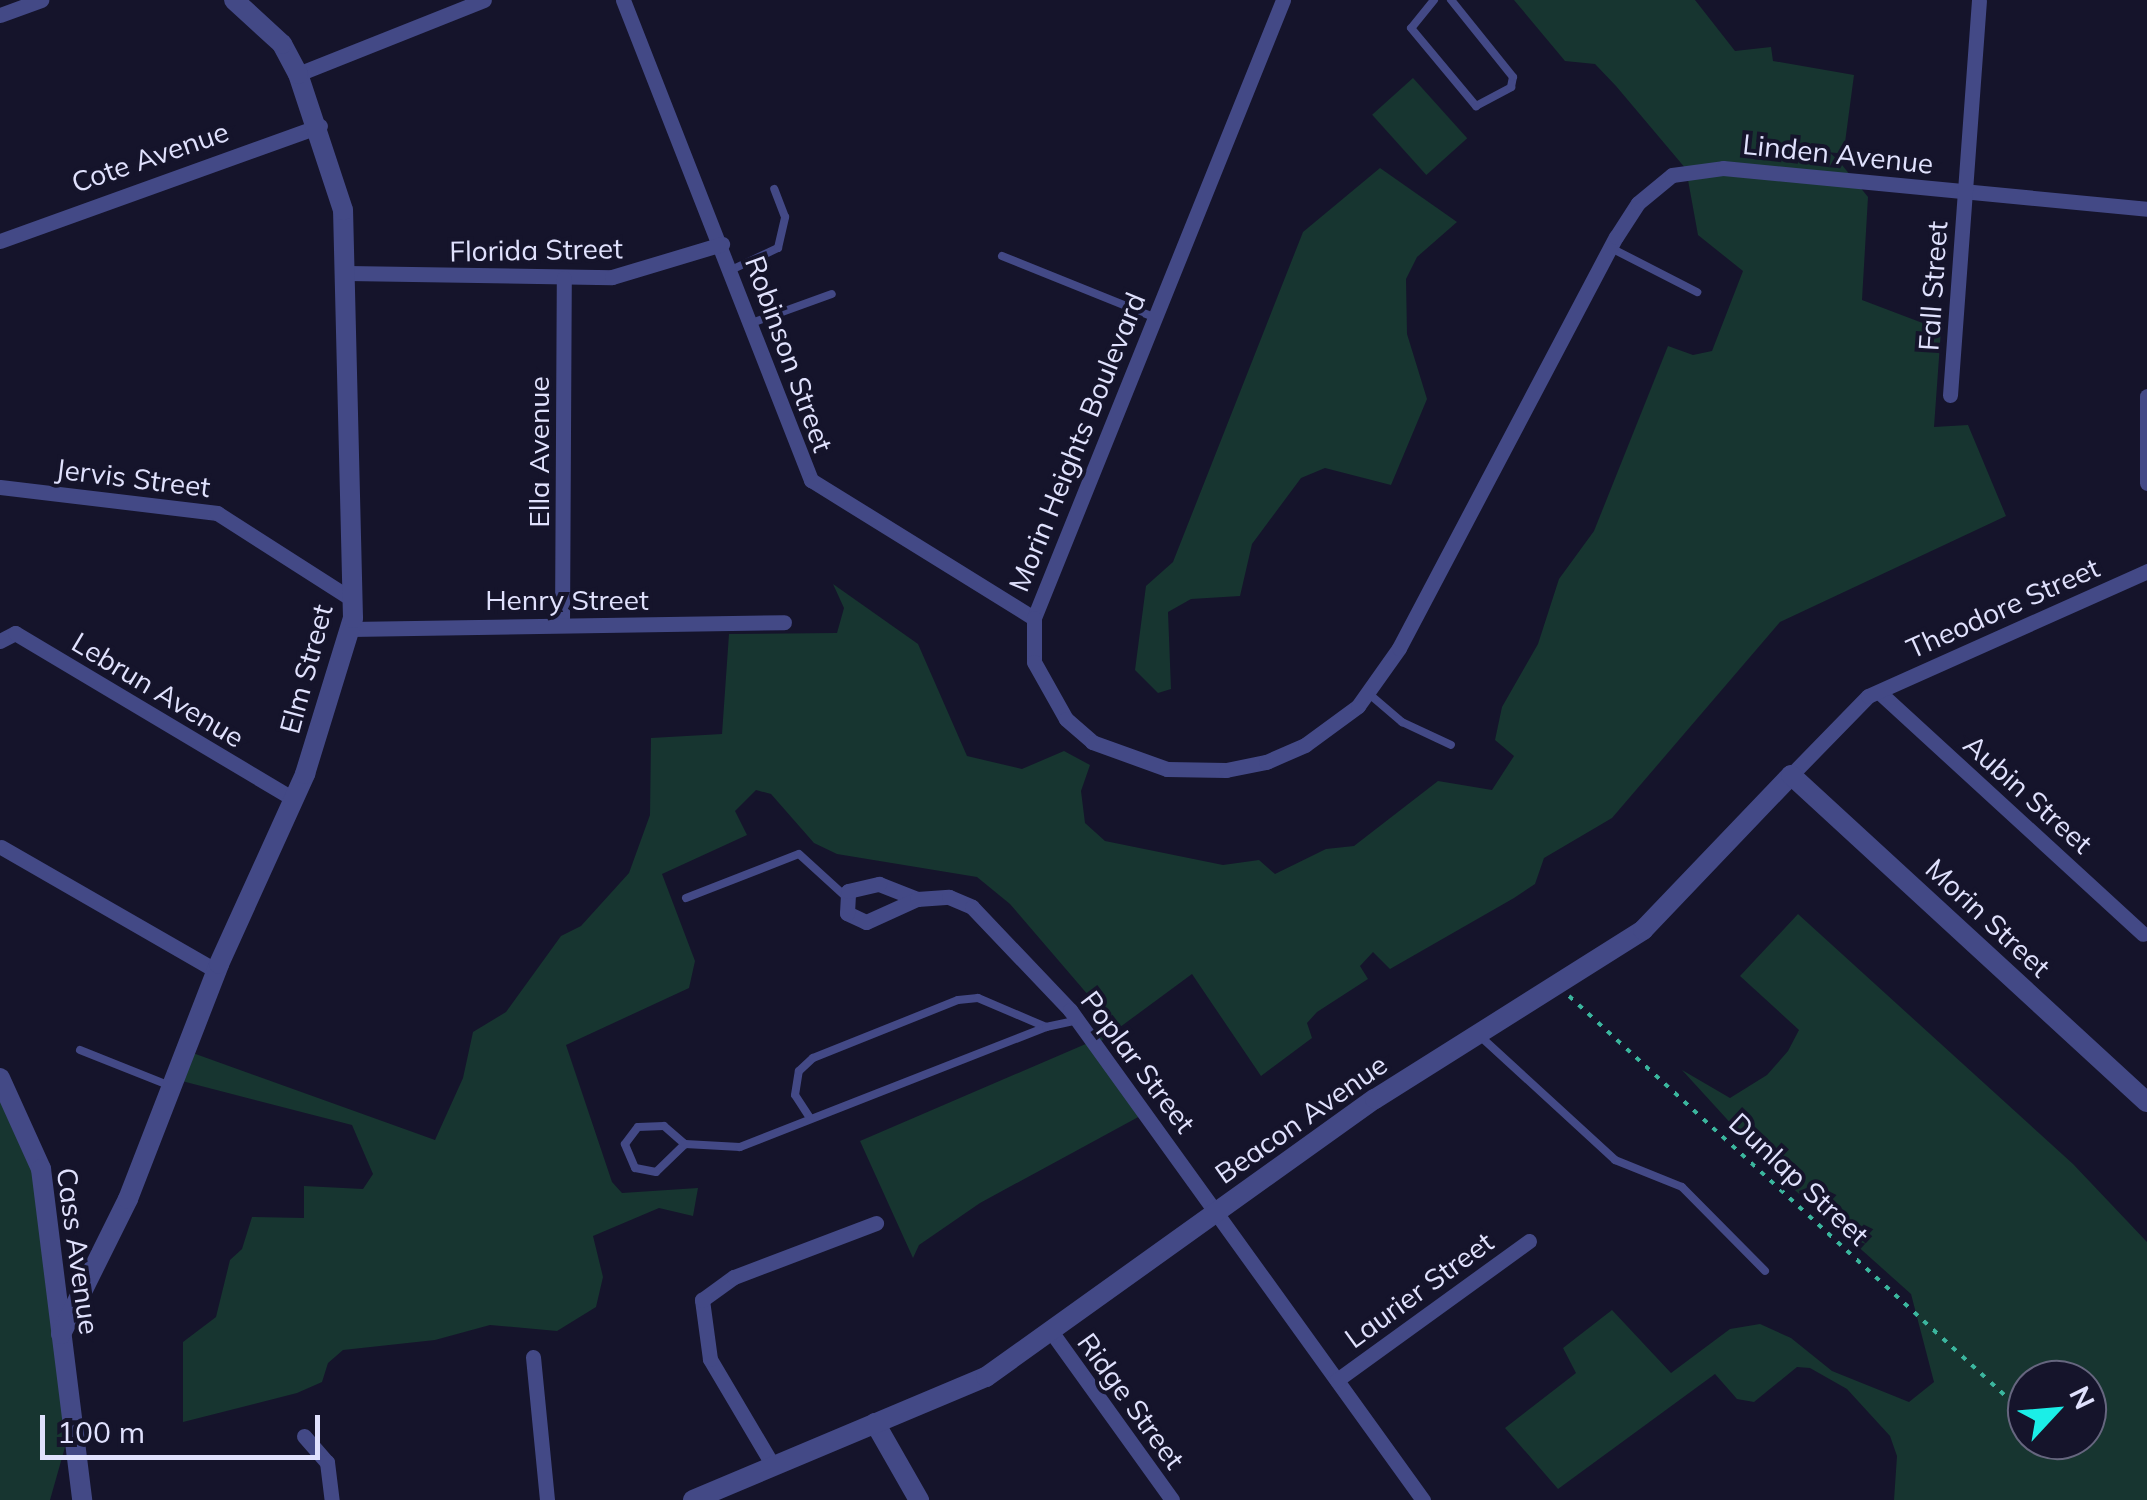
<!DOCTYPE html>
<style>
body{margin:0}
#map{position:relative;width:2147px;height:1500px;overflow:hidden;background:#15142b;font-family:Mulish,sans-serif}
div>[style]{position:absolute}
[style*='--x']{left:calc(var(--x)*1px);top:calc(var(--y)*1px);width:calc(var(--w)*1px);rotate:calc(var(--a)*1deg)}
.green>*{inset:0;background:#173530;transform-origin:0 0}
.path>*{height:4px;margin-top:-2px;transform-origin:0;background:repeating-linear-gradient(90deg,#3bb69e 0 5px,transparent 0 13px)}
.service>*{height:8px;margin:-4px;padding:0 4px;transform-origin:4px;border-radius:4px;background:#434986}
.minor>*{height:15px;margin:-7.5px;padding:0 7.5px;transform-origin:7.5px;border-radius:7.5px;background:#434986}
.tertiary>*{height:20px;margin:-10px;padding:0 10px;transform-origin:10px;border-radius:10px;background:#434986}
span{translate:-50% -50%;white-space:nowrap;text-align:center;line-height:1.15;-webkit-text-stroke:8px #15142b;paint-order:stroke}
.street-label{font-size:28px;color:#e0e1fd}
.north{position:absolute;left:2007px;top:1360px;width:100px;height:100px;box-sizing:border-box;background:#15142b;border:2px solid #66667f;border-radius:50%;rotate:64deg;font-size:28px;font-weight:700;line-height:40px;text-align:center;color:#e0e1fd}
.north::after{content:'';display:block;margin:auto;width:35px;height:45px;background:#1beee7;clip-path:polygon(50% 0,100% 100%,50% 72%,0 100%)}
.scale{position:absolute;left:40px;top:1415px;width:280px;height:45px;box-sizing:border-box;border:5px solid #e0e1fd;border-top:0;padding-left:12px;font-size:30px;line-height:35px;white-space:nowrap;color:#e0e1fd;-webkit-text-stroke:8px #15142b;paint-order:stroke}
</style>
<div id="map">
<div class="green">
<i style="clip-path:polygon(1514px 0,1695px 0,1735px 51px,1771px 47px,1773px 61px,1854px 75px,1842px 165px,1868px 197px,1862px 300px,1941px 330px,1934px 427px,1968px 425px,2006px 516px,1780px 622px,1612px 818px,1544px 858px,1535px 884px,1514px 898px,1390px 969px,1373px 952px,1360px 966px,1368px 979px,1317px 1012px,1307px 1023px,1312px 1038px,1261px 1076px,1192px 974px,1093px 1047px,1142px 1115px,980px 1203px,919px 1245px,913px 1258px,860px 1141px,1088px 1043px,1113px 1024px,1010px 904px,977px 877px,837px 854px,814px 843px,771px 794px,756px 790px,735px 811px,747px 835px,662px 874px,695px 961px,689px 988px,566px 1045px,612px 1182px,622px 1193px,698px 1188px,693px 1216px,659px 1208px,593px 1236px,603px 1277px,596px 1307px,557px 1331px,490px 1325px,435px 1340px,343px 1350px,328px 1363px,322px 1382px,297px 1393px,183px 1422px,183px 1342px,216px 1317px,230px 1260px,242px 1249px,252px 1217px,304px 1218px,304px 1186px,363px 1189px,373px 1174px,352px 1125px,178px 1080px,190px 1052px,435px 1140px,463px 1078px,473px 1032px,506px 1012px,561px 936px,581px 926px,629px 873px,650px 815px,651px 738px,722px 734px,729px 634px,837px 633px,844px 608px,833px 584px,918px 644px,967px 756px,1022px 769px,1064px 751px,1090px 765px,1081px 791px,1085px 823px,1105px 841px,1223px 865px,1259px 860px,1275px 874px,1326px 849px,1354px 846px,1438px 781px,1492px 790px,1514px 756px,1495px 740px,1502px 707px,1538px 644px,1559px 579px,1594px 531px,1668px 346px,1693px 355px,1712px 351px,1743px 271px,1698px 235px,1686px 169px,1616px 86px,1595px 64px,1565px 61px)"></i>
<i style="left:1413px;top:78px;width:81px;height:55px;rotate:48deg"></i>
<i style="clip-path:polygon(1380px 168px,1457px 222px,1417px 257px,1406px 279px,1407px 334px,1427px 399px,1391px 485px,1325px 468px,1301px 478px,1252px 544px,1240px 596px,1191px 599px,1168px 612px,1171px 689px,1158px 693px,1135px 670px,1146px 586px,1173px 562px,1303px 232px)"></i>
<i style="clip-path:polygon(evenodd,1798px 914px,2073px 1164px,2147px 1242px,2147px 1500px,1894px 1500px,1897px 1456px,1890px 1436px,1847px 1389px,1810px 1368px,1797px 1367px,1754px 1402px,1737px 1399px,1715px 1374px,1558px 1489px,1505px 1428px,1576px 1373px,1563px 1348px,1612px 1310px,1671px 1373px,1730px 1329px,1760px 1324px,1791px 1338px,1832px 1371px,1909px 1402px,1934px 1382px,1911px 1294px,1778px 1175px,1682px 1070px,1730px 1098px,1767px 1075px,1788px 1051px,1799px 1030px,1740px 976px,1798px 914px,2027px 1380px,2087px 1380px,2087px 1440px,2027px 1440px,2027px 1380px)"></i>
<i style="clip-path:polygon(0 1082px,31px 1136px,67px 1440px,50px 1500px,0 1500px)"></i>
</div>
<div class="path">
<i style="--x:1569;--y:996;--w:601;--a:42.5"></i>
</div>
<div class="service">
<i style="--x:1434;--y:0;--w:36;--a:129"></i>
<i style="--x:1411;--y:28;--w:102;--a:50.2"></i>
<i style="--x:1476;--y:106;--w:40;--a:-28"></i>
<i style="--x:1511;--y:87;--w:10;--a:-79"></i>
<i style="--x:1513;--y:77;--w:99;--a:-128.8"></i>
<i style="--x:1611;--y:248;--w:97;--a:27.1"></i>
<i style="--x:1002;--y:256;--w:164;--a:21.9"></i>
<i style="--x:731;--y:270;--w:52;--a:-25.1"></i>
<i style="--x:778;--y:248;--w:32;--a:-77"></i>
<i style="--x:785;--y:217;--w:30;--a:-111"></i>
<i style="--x:749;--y:324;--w:88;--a:-19.9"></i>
<i style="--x:1368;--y:693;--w:45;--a:40.5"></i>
<i style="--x:1402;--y:722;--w:54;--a:25.1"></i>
<i style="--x:686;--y:898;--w:121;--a:-21.3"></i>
<i style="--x:799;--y:854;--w:62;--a:42.4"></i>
<i style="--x:1481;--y:1037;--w:182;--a:42.5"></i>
<i style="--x:1615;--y:1160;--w:72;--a:21.9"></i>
<i style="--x:1682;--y:1187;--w:118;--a:45.3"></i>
<i style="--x:80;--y:1050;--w:95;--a:21.7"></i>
<i style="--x:810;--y:1118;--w:27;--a:-123"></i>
<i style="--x:795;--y:1095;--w:24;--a:-81"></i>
<i style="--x:799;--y:1071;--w:19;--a:-43"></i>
<i style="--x:813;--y:1058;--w:156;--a:-21.8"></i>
<i style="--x:958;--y:1000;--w:20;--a:-6"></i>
<i style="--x:978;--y:998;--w:74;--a:23.1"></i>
<i style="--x:685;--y:1144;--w:40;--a:136"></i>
<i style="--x:656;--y:1172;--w:21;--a:-169"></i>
<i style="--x:635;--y:1168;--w:26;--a:-113"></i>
<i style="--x:625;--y:1144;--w:21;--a:-53"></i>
<i style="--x:638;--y:1127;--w:26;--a:-2"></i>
<i style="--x:664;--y:1126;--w:28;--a:41"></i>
<i style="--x:685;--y:1144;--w:55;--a:3.1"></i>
<i style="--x:740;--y:1147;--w:329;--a:-21.4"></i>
<i style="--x:1046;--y:1027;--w:34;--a:-12"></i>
</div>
<div class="minor">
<i style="--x:623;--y:0;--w:516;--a:68.61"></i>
<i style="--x:811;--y:480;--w:262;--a:31.8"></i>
<i style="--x:1283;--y:0;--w:666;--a:111.95"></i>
<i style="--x:1034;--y:618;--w:44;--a:90"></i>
<i style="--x:1034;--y:662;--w:65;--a:60.7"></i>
<i style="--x:1066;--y:719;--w:35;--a:41"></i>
<i style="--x:1092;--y:742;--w:80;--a:19.8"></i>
<i style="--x:1167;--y:769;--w:59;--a:1"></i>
<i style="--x:1226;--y:770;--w:41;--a:-11.3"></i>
<i style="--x:1266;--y:762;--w:43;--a:-23.6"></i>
<i style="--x:1305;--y:745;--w:66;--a:-36.3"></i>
<i style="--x:1358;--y:706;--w:71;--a:-54.7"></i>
<i style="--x:1399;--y:648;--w:465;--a:-62.2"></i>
<i style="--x:1616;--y:237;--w:40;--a:-57.1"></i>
<i style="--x:1638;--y:203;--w:44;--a:-39.5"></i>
<i style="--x:1672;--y:175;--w:51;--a:-7.8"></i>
<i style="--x:1723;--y:168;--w:426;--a:5.5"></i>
<i style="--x:0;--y:15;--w:44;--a:-20.1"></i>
<i style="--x:298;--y:74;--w:200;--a:-21.7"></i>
<i style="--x:0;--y:241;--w:340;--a:-19.8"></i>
<i style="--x:347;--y:273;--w:265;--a:0.9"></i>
<i style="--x:612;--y:277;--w:115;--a:-16.7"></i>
<i style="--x:1950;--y:395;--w:395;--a:-85.8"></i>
<i style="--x:2147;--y:396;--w:87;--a:90"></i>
<i style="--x:0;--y:487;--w:219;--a:6.8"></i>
<i style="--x:217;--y:513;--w:161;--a:32.6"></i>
<i style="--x:562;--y:625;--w:347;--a:-89.7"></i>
<i style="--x:350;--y:629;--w:434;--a:-0.9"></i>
<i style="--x:0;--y:641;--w:17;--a:-28"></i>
<i style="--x:15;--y:633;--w:322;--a:30.8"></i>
<i style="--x:1879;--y:692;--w:358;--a:42.5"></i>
<i style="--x:1791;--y:775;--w:110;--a:-45.7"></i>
<i style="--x:1868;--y:696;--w:306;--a:-24.1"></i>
<i style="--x:1;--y:847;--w:249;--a:29.9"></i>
<i style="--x:879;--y:884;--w:41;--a:21.5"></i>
<i style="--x:917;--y:899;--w:56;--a:155.7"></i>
<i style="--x:866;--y:922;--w:21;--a:-155"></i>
<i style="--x:847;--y:913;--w:22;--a:-87"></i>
<i style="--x:848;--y:891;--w:32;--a:-13"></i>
<i style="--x:917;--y:899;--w:32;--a:-4"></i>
<i style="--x:949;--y:897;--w:25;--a:23"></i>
<i style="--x:972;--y:907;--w:142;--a:46.4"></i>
<i style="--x:1070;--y:1010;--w:604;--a:54.23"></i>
<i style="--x:1050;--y:1330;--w:209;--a:54.3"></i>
<i style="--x:533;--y:1357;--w:144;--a:84.4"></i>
<i style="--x:1337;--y:1380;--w:237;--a:-35.9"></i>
<i style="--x:304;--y:1436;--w:35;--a:49"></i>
<i style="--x:327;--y:1462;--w:38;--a:83"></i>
<i style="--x:772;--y:1464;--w:122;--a:-120.6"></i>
<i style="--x:710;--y:1359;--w:60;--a:-97.7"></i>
<i style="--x:702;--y:1300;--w:39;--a:-36"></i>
<i style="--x:734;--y:1277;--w:152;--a:-20.8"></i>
</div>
<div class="tertiary">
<i style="--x:0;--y:1078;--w:100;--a:65.7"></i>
<i style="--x:41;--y:1169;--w:334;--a:82.9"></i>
<i style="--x:61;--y:1334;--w:151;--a:-63.6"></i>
<i style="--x:128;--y:1199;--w:252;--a:-68.8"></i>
<i style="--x:219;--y:964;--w:209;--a:-65.6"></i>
<i style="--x:305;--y:774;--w:163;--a:-72.9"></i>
<i style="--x:353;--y:618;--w:408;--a:-91.4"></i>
<i style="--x:343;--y:210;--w:143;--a:-108.3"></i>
<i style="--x:298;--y:74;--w:34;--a:-118"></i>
<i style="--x:282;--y:44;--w:65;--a:-137.5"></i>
<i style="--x:875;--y:1423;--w:89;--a:60.3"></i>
<i style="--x:693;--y:1500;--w:318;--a:-22.8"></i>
<i style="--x:986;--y:1377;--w:478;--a:-35.6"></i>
<i style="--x:1375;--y:1099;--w:317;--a:-32.2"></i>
<i style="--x:1643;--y:930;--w:214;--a:-46.3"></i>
<i style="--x:1791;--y:775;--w:483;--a:42.6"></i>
</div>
<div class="street-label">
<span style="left:1838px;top:154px;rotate:6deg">Linden Avenue</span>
<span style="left:150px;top:157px;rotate:-19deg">Cote Avenue</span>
<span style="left:536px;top:250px;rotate:-1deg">Florida Street</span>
<span style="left:1933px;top:286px;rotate:-86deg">Fall Street</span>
<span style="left:789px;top:354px;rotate:70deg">Robinson Street</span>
<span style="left:1077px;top:442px;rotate:-68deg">Morin Heights Boulevard</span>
<span style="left:539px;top:452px;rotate:-90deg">Ella Avenue</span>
<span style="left:133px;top:478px;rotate:7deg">Jervis Street</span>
<span style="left:567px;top:600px">Henry Street</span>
<span style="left:2003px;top:608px;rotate:-24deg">Theodore Street</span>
<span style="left:306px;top:669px;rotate:-75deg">Elm Street</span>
<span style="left:158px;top:690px;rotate:31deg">Lebrun Avenue</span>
<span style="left:2028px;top:794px;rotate:42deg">Aubin Street</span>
<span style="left:1988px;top:918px;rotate:43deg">Morin Street</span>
<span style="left:1138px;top:1062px;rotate:53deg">Poplar Street</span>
<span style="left:1301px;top:1119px;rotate:-35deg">Beacon Avenue</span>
<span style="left:1799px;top:1179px;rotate:43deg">Dunlap Street</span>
<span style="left:78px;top:1251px;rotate:82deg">Cass Avenue</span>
<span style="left:1419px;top:1290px;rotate:-36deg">Laurier Street</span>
<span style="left:1131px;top:1401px;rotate:54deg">Ridge Street</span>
</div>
<div class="north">N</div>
<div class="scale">100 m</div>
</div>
